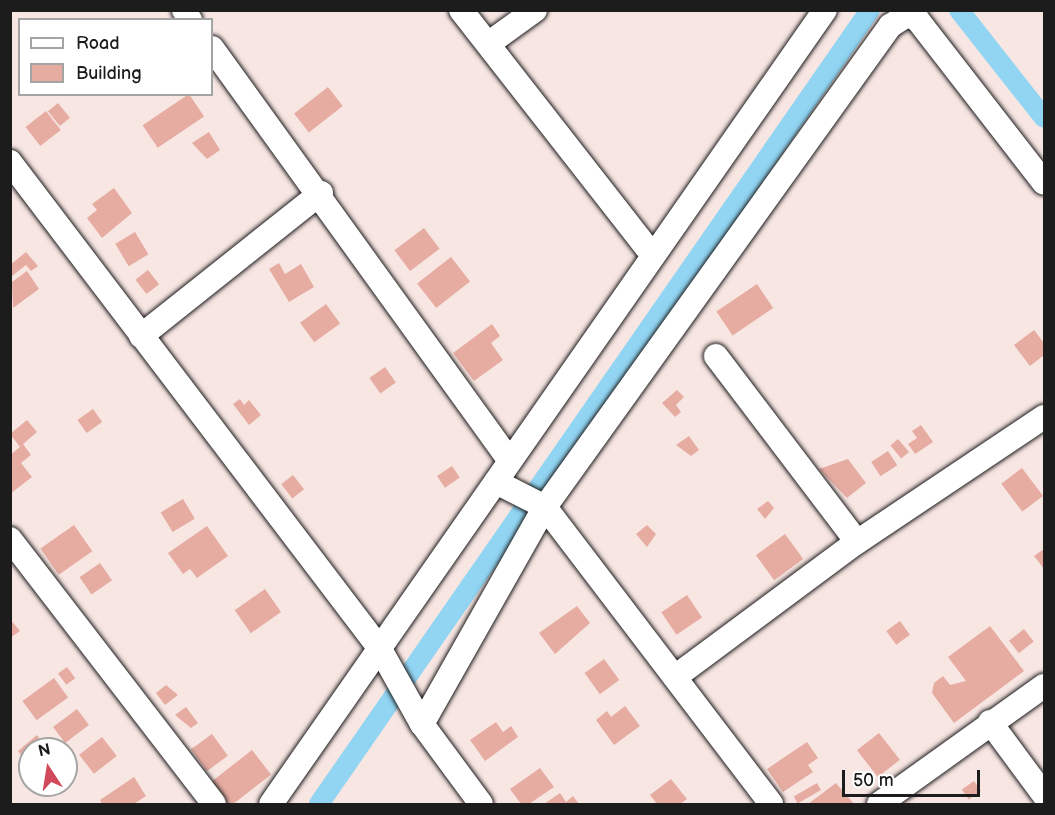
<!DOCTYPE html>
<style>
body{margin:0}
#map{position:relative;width:1055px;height:815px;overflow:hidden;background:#f8e6e3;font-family:"Balsamiq Sans",sans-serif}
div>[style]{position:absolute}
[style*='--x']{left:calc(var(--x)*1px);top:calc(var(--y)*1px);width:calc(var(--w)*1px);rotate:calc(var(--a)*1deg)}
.canal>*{height:20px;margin:-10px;padding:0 10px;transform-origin:10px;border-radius:10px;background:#91d5f3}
.building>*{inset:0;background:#e6aca2;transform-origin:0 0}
.roads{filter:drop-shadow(0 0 2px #1c1c1c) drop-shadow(0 0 2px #1c1c1c)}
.minor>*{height:24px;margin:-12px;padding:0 12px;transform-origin:12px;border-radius:12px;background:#fff}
span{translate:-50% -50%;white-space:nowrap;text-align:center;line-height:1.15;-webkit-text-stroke:4.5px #fff;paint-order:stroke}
.frame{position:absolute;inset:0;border:12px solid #1c1c1c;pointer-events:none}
.legend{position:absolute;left:18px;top:18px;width:195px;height:78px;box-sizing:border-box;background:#fff;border:2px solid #a4a4a4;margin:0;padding:8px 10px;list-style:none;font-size:18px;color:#1c1c1c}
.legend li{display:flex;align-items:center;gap:12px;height:30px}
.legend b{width:30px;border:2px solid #a4a4a4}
.north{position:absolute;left:18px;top:737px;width:60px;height:60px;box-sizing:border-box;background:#fff;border:2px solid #a4a4a4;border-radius:50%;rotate:348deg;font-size:16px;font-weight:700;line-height:24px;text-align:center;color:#1c1c1c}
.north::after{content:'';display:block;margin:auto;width:21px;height:27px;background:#d1495b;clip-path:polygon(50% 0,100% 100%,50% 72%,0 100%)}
.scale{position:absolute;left:842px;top:770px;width:138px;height:27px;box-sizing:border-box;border:3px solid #1c1c1c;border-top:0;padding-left:8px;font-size:18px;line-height:21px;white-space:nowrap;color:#1c1c1c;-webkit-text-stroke:4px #fff;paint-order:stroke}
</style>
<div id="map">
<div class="canal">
<i style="--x:959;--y:10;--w:137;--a:51.8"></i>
<i style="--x:319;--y:804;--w:966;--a:-55.24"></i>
</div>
<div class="building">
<i style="left:328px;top:87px;width:24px;height:43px;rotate:52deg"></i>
<i style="left:189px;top:94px;width:27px;height:56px;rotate:56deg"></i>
<i style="left:58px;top:103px;width:19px;height:13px;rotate:51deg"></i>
<i style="left:46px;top:111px;width:24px;height:26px;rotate:52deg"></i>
<i style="clip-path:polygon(209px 132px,220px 150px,207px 159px,192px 143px)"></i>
<i style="clip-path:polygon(114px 188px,132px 213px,102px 238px,87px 218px,97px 210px,92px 204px)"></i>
<i style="left:424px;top:228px;width:26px;height:37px;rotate:53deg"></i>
<i style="left:135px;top:232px;width:26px;height:23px;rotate:59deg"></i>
<i style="clip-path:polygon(26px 252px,38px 266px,31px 271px,26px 265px,12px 276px,10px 265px)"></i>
<i style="left:451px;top:257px;width:31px;height:43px;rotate:52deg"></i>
<i style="clip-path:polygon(279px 263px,285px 274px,301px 264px,314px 287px,289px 302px,269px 269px)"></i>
<i style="left:148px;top:270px;width:18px;height:16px;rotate:52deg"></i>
<i style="clip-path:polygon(27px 271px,39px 289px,13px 308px,12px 282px)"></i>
<i style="left:757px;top:284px;width:29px;height:49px;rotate:56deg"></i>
<i style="left:326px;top:304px;width:24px;height:32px;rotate:54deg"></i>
<i style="clip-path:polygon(492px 324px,500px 336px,491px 343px,503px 360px,474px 381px,453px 353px)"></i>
<i style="clip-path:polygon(1034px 330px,1044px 343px,1044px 355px,1030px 366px,1014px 345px)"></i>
<i style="left:385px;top:367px;width:19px;height:19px;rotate:55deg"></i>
<i style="clip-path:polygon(677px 390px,684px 397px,676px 405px,681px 412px,675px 417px,662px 403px)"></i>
<i style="clip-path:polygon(240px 399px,244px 405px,249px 400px,261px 415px,249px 425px,233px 404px)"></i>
<i style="left:93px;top:409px;width:16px;height:19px;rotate:55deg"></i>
<i style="clip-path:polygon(27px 420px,37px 432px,23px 444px,31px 455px,21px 463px,32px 477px,10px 494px,10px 455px,20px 447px,10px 434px)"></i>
<i style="clip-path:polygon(921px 425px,933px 442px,915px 454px,908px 444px,917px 438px,912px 431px)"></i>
<i style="clip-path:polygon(689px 436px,699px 450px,691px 456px,676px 445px)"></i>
<i style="left:898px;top:439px;width:17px;height:10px;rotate:50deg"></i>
<i style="left:888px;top:451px;width:17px;height:20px;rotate:57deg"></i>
<i style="clip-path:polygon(848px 459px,866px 483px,847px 498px,819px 469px)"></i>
<i style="left:452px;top:466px;width:14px;height:18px;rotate:56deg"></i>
<i style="left:1022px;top:468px;width:35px;height:26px;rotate:53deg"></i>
<i style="left:293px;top:475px;width:18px;height:15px;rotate:52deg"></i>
<i style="left:183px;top:499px;width:23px;height:26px;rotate:59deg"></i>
<i style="clip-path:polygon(768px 501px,774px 508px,765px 519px,757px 509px)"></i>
<i style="left:74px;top:525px;width:32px;height:41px;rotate:55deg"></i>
<i style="clip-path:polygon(647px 525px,656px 534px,647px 547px,636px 534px)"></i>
<i style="clip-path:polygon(207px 526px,228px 556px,197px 578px,190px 569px,183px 574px,168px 553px)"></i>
<i style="left:785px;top:534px;width:31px;height:36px;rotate:54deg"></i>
<i style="clip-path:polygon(1044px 549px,1044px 569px,1034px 556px)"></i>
<i style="left:100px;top:563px;width:21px;height:25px;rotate:55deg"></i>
<i style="left:265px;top:589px;width:28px;height:37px;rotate:55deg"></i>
<i style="left:687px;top:595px;width:27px;height:31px;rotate:56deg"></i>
<i style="clip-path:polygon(577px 606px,590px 623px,555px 654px,539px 633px)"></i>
<i style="clip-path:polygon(10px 619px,20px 631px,10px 638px)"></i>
<i style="left:900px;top:621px;width:17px;height:17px;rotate:54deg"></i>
<i style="clip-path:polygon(990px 626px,1024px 671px,954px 723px,932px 693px,934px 683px,943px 676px,950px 685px,966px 681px,948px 657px)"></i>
<i style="left:1024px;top:629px;width:16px;height:19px;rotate:52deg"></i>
<i style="left:604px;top:659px;width:26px;height:24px;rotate:54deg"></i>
<i style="left:67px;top:667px;width:14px;height:11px;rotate:54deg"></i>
<i style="left:54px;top:678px;width:24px;height:39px;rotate:54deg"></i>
<i style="clip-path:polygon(166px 685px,178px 695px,165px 705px,156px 693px)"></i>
<i style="clip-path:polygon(625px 706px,640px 726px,614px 745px,596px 720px,607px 711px,611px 717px)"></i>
<i style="clip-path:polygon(186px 707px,198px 723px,191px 728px,175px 715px)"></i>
<i style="left:77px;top:709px;width:20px;height:30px;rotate:53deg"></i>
<i style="clip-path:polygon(496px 722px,503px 732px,511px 726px,518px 737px,485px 761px,470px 740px)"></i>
<i style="left:879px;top:733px;width:34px;height:28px;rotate:52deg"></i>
<i style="left:212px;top:734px;width:27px;height:26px;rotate:54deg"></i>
<i style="clip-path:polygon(37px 735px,48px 749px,30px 749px,28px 764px,18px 751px)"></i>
<i style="left:102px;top:737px;width:24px;height:29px;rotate:52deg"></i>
<i style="clip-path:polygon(807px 742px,818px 758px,808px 765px,813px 772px,783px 792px,767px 769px)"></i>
<i style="left:252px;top:750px;width:31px;height:53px;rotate:52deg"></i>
<i style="clip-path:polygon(540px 768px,554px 787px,529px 804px,521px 804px,510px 789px)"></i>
<i style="clip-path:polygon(134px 777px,146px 796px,134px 804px,102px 804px,100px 800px)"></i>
<i style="clip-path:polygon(671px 779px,687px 799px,680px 804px,657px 804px,650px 795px)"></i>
<i style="left:974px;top:781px;width:12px;height:15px;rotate:55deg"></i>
<i style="left:817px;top:783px;width:8px;height:27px;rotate:60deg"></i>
<i style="clip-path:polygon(836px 783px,854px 804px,808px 804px)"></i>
<i style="clip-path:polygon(560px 793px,566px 802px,573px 796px,579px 804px,544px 804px)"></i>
</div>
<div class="roads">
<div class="minor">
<i style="--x:184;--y:10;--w:12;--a:59"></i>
<i style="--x:461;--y:10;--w:312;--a:52"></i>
<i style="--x:488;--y:44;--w:58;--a:-35.9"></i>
<i style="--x:212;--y:48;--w:509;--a:54.19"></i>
<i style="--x:10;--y:162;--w:612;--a:52.77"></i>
<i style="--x:380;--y:649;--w:86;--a:60.8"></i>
<i style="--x:422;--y:724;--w:99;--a:53.6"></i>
<i style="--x:141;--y:336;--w:230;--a:-38.5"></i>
<i style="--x:716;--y:356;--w:233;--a:52.8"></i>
<i style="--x:496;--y:482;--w:55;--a:27"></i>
<i style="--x:545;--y:507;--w:373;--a:52.7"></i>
<i style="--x:10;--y:539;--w:334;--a:52.4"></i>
<i style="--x:675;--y:677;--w:227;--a:-36.6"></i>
<i style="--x:857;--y:542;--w:225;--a:-33.8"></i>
<i style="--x:990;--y:722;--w:91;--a:53.5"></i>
<i style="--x:422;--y:724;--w:249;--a:-60.5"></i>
<i style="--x:545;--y:507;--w:592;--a:-54.35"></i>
<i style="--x:890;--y:26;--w:20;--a:-33"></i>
<i style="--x:907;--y:15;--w:11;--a:22"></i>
<i style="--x:917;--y:19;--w:207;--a:52.2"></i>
<i style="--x:271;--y:804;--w:968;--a:-55.1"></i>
<i style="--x:879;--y:804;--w:203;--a:-35.6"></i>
</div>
</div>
<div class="frame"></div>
<ul class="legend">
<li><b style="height:8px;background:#fff"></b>Road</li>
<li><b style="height:16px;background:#e6aca2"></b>Building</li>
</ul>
<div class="north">N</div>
<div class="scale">50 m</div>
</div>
